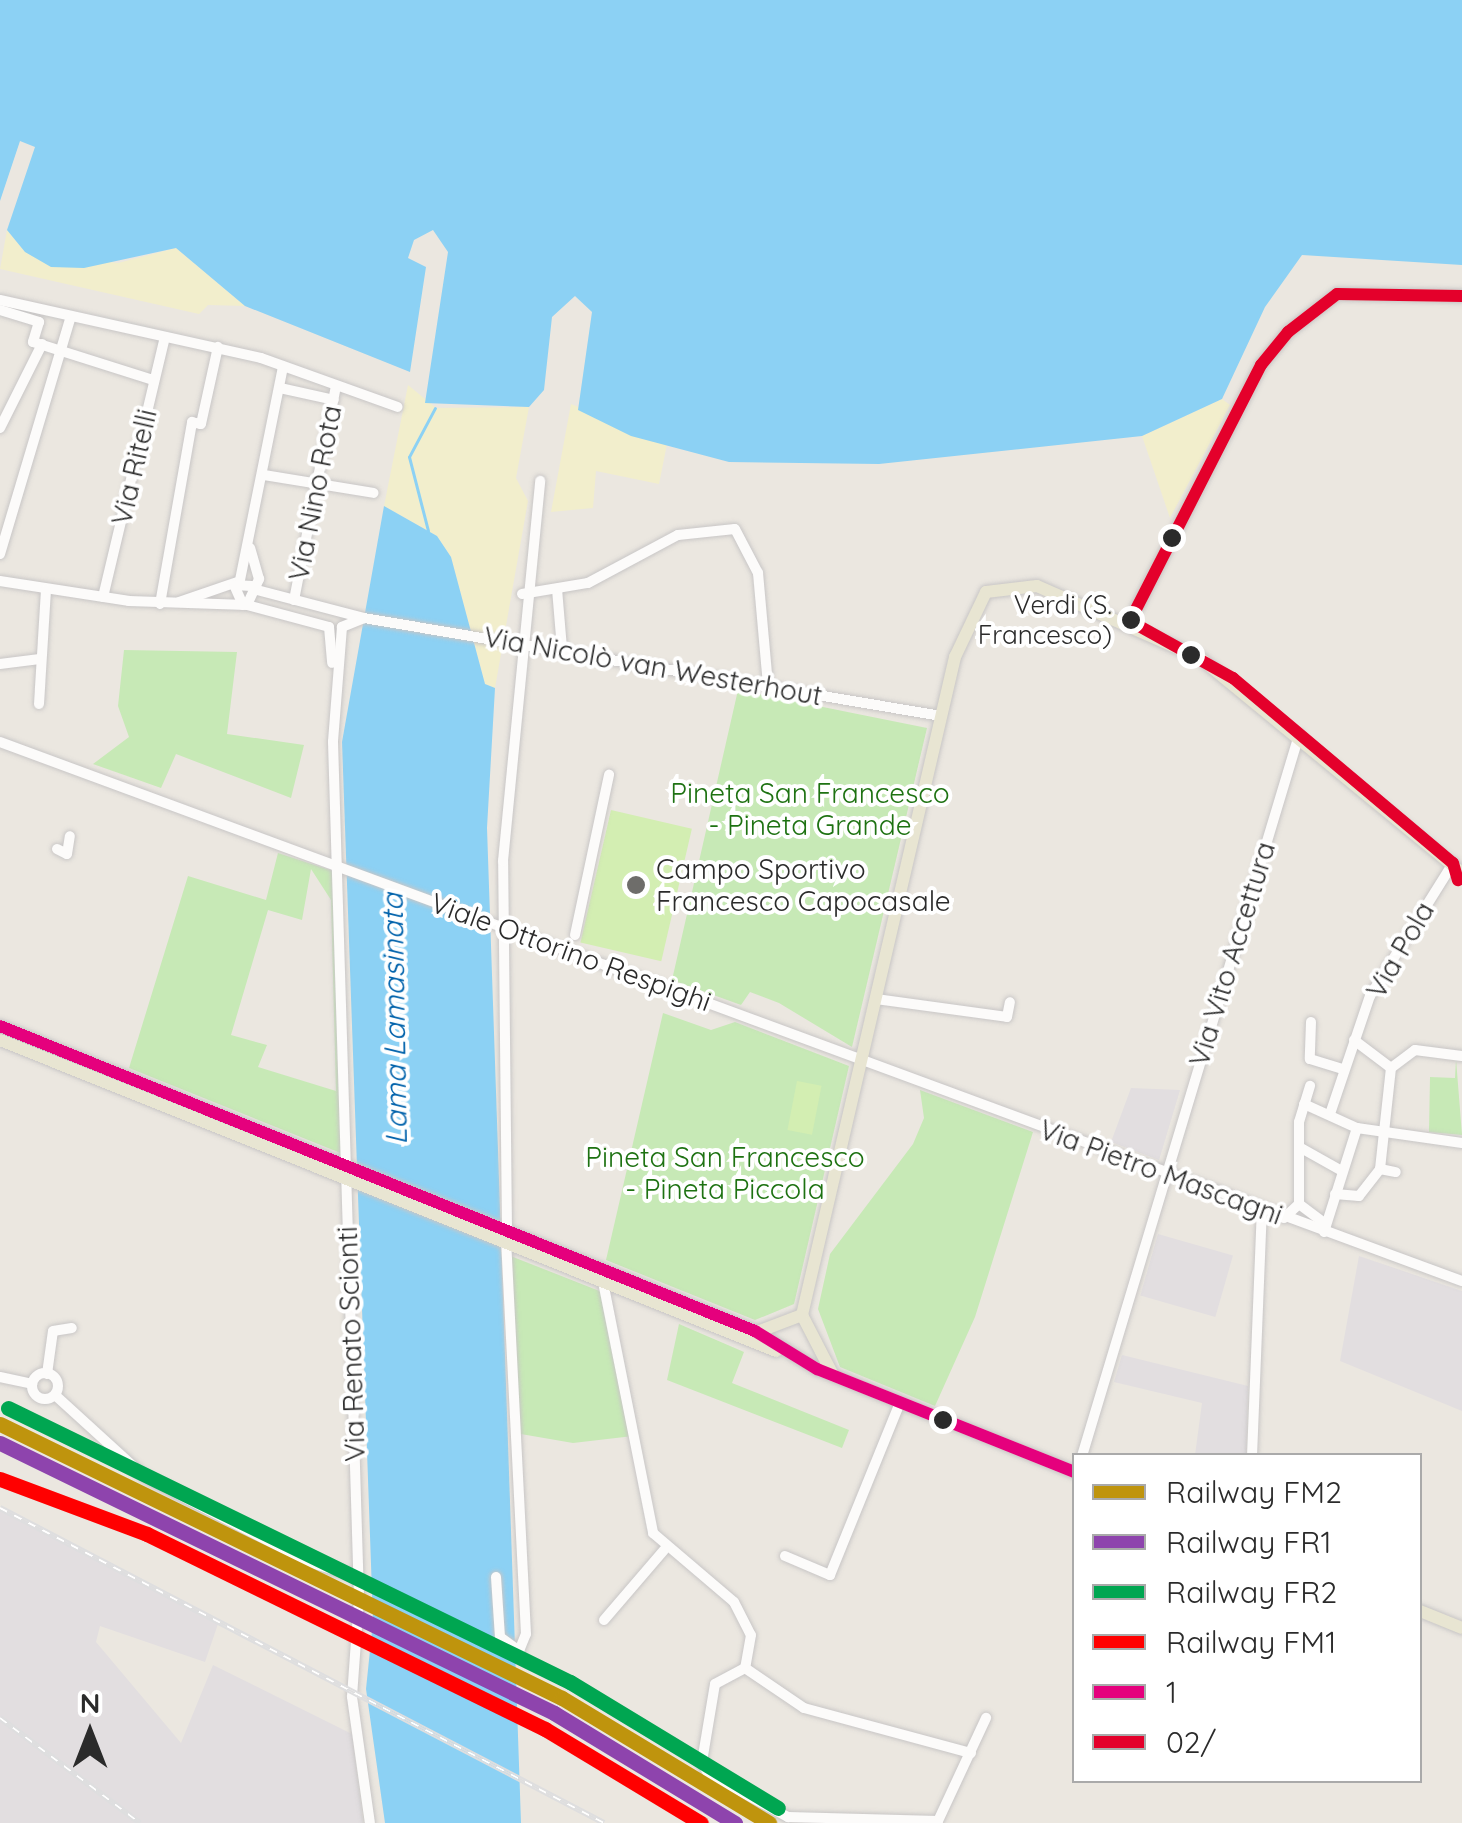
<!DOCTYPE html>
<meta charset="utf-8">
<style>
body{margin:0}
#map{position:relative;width:1462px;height:1823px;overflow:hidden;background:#ebe7e0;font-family:Quicksand,sans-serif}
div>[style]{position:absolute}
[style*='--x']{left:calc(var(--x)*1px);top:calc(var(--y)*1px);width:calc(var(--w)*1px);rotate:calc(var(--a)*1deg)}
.industrial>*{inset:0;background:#e2dee0;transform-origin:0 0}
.green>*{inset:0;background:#c7e9b6}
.sand>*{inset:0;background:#f2eecc}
.pitch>*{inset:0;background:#d3eeb2;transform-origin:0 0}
.water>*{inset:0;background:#8cd1f4}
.stream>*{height:2.5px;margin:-1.25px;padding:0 1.25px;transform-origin:1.25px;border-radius:1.25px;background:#8cd1f4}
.roads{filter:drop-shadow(0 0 2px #c8c6c6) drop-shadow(0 0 2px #c8c6c6)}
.minor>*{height:10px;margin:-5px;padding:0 5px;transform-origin:5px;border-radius:5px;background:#fcfbfa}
.minor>.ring{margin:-5px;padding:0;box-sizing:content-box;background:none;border:10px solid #fcfbfa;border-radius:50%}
.major>*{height:12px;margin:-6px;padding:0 6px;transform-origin:6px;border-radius:6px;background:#e8e5d2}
.rail>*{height:6px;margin-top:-3px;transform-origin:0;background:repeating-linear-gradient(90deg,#fff 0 8px,#dededf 0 16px);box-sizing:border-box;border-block:2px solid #dededf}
.bus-1>*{height:12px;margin:-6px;padding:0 6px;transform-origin:6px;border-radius:6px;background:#e5007d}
.bus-2>*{height:12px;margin:-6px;padding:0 6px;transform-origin:6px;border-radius:6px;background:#e4002b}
.rail-1>*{height:15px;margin:-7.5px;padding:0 7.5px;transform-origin:7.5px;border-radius:7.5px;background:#bf940d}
.rail-2>*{height:15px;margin:-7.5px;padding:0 7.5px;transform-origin:7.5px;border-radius:7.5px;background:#8e44ad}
.rail-3>*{height:15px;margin:-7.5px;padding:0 7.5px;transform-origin:7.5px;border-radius:7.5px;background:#00a651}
.rail-4>*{height:15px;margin:-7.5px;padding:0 7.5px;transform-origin:7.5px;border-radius:7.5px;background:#f00}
.dots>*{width:28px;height:28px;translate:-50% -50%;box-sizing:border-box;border:5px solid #fff;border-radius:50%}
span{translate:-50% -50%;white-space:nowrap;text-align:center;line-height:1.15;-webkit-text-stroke:8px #fff;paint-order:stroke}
.bus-label{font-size:26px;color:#2b2b2b}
.right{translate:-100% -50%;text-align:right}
.street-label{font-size:28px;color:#2b2b2b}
.park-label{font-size:28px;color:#1e7212}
.poi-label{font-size:28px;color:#2b2b2b}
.left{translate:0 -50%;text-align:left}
.water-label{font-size:30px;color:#0062ab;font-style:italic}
.legend{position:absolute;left:1072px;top:1453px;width:350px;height:330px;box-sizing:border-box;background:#fff;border:2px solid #aaa;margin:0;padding:12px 18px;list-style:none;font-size:30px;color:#2b2b2b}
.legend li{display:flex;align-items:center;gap:20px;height:50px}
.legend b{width:50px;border:2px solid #aaa}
.north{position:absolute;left:40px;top:1683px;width:100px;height:100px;-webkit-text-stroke:8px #fff;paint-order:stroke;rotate:0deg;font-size:28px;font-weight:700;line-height:40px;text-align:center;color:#2b2b2b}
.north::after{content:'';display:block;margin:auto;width:35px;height:45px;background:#2b2b2b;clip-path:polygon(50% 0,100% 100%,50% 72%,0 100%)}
</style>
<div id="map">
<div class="industrial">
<i style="clip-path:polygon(1131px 1088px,1180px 1090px,1159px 1160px,1111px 1142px)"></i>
<i style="left:1158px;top:1234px;width:78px;height:64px;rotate:16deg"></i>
<i style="clip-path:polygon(1359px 1256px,1462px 1291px,1462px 1411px,1340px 1361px)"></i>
<i style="clip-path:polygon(1122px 1355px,1248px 1386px,1246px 1455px,1195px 1455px,1202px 1403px,1114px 1382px)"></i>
<i style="clip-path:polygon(0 1507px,219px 1621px,205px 1662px,100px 1626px,96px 1642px,181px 1743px,213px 1665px,352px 1734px,363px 1823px,0 1823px)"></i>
</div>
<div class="green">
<i style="clip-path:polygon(124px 650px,237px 652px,227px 734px,304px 745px,291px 798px,176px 754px,161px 788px,93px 764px,129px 737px,118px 706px)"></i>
<i style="clip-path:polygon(738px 690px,927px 728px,852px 1047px,779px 1003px,750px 992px,741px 1005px,672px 980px)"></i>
<i style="clip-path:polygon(evenodd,278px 853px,333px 871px,343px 1154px,129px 1068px,188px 876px,266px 900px,278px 853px,311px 869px,331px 900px,336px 1091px,258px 1067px,267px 1045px,231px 1035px,268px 910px,302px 920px,311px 869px)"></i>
<i style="clip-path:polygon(663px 1013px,711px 1030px,735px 1022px,849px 1066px,794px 1304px,755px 1320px,606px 1260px)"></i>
<i style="clip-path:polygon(1456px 1059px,1462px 1135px,1429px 1132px,1430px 1077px,1455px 1078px)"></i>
<i style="clip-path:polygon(920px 1090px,1033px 1132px,975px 1317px,935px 1406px,840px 1367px,818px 1309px,830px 1254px,913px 1144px,924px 1118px)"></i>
<i style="clip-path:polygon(508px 1255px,602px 1292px,633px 1436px,573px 1443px,515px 1433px)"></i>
<i style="clip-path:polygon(679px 1324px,744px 1352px,732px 1383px,849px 1430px,842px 1448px,667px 1380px)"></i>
</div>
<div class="sand">
<i style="clip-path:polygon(7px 230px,25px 252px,118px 263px,176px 248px,245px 306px,208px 305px,199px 314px,0 269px)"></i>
<i style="clip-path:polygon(408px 385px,436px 408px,529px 407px,516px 478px,528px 501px,495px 688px,485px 684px,451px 557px,437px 536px,384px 506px)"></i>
<i style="clip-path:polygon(1222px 399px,1230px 405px,1170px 518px,1142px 436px)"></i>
<i style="clip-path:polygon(571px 404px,667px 444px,659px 484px,596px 471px,593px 508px,551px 512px)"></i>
</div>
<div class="pitch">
<i style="left:611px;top:810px;width:83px;height:136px;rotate:13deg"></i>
<i style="left:797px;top:1081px;width:25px;height:50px;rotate:11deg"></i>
</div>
<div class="water">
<i style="clip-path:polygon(0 0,1462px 0,1462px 265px,1302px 255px,1265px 307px,1222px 399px,1142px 436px,879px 464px,729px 462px,631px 436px,578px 410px,592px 312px,575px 296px,552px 317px,544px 390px,529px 407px,425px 403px,448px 252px,433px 230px,414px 240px,408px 258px,426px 267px,410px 372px,245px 306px,176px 248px,84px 268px,51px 267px,25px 252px,7px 230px,35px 147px,20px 141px,0 201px)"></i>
<i style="clip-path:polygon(384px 506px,437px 536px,451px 557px,485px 684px,495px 688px,487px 828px,521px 1823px,385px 1823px,366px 1689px,373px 1621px,342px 742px)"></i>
</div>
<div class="stream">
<i style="--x:428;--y:531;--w:76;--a:-104.4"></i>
<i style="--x:409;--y:457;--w:55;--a:-62"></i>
</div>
<div class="roads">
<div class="minor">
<i style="--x:0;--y:300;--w:267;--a:12.5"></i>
<i style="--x:261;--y:358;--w:145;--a:19.7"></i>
<i style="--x:0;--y:310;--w:41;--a:17.1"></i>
<i style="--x:39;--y:322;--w:21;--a:107"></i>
<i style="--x:33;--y:342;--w:126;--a:17.6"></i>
<i style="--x:280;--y:388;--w:55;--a:12.5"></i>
<i style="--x:0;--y:428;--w:94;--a:-63.4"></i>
<i style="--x:264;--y:475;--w:111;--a:9.3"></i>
<i style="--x:0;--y:554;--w:245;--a:-73.4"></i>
<i style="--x:240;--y:580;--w:218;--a:-78.6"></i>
<i style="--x:0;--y:581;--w:131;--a:8.8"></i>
<i style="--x:129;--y:601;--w:118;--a:1.9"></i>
<i style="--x:247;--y:605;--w:85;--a:15"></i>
<i style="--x:557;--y:589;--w:59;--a:85.2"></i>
<i style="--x:257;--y:590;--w:111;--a:14.7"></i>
<i style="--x:364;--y:618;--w:585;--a:9.64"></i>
<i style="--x:522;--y:594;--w:67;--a:-9.5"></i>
<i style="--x:588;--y:583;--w:102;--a:-28.1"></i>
<i style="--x:678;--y:535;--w:57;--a:-6"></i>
<i style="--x:735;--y:529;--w:50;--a:62.4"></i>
<i style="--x:758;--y:573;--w:113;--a:84.9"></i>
<i style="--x:103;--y:597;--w:267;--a:-76.6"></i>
<i style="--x:294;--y:600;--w:218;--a:-78.9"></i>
<i style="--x:179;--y:602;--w:61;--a:-19"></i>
<i style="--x:160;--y:604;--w:185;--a:-80"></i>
<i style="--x:192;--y:422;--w:9;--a:13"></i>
<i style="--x:201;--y:424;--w:79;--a:-77.6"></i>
<i style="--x:243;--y:605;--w:22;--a:-114"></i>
<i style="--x:234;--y:585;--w:22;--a:3"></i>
<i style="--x:247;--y:605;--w:29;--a:-65"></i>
<i style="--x:259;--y:579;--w:32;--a:-106"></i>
<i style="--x:364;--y:618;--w:24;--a:158"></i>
<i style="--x:342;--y:627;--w:115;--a:94.5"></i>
<i style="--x:333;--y:742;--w:857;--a:88.26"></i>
<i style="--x:359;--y:1599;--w:98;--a:94.1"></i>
<i style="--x:352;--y:1697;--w:127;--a:81.9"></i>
<i style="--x:329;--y:627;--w:36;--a:85"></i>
<i style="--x:0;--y:664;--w:40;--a:-7.1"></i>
<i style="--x:39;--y:704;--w:115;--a:-86.5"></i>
<i style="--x:0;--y:742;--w:1558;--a:20.24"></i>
<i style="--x:57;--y:849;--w:11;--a:27"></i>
<i style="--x:67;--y:854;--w:18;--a:-81"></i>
<i style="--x:575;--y:935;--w:164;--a:-78"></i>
<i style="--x:876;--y:999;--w:132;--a:7.8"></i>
<i style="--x:1007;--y:1017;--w:15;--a:-79"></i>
<i style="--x:1311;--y:1022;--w:37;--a:92"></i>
<i style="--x:1310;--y:1059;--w:34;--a:17"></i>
<i style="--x:1354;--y:1040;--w:46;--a:37.1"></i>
<i style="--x:1304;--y:1104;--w:58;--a:24.4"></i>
<i style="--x:1357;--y:1128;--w:106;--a:8.1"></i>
<i style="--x:1331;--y:1111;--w:121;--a:-71.3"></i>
<i style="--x:1370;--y:996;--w:157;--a:-58"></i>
<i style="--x:1301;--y:1148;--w:47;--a:29.3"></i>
<i style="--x:1380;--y:1169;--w:102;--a:-83.8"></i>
<i style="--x:1391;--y:1068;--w:30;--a:-37"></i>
<i style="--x:1415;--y:1050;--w:47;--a:7.3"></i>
<i style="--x:1335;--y:1194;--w:24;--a:5"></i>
<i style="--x:1359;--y:1196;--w:34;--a:-52"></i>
<i style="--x:1380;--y:1169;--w:16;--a:11"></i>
<i style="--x:1299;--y:1204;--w:30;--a:37"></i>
<i style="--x:1284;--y:1218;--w:21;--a:-43"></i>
<i style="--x:1299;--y:1204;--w:82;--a:-90"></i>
<i style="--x:1299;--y:1122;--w:38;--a:-73"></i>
<i style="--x:507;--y:1230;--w:369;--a:-90.6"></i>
<i style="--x:503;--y:861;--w:382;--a:-84.4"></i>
<i style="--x:1324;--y:1232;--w:109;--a:-72.4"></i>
<i style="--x:603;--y:1282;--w:256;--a:78.7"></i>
<i style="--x:653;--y:1533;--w:106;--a:40.4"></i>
<i style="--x:734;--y:1602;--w:37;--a:63"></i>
<i style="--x:751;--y:1635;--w:34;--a:100"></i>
<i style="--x:745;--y:1668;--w:34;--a:152"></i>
<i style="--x:715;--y:1684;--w:79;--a:99.5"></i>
<i style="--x:702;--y:1762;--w:13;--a:63"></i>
<i style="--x:708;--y:1774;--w:91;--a:28.3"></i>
<i style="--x:788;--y:1817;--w:150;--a:1.5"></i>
<i style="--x:938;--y:1821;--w:114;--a:-65"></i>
<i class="ring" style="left:32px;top:1373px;width:16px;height:16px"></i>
<i style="--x:47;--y:1374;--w:43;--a:-82.1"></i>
<i style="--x:53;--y:1331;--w:19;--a:-9"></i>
<i style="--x:0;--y:1377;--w:33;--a:12"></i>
<i style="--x:55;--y:1395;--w:122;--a:42.3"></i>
<i style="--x:145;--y:1477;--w:187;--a:27.4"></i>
<i style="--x:311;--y:1563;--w:50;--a:16.3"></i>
<i style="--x:1082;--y:1456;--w:753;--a:-73.25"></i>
<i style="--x:1252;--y:1456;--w:247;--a:-87.7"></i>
<i style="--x:785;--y:1556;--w:49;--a:22.9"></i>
<i style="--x:830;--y:1575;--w:186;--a:-67.9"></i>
<i style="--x:496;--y:1577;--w:60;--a:86.2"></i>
<i style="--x:500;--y:1637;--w:24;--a:36"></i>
<i style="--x:519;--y:1651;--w:18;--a:-68"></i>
<i style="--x:526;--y:1634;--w:392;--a:-92.9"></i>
<i style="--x:604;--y:1620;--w:92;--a:-49.4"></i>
<i style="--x:745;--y:1668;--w:71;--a:34.1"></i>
<i style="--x:804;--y:1708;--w:173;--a:15.1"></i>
</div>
<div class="major">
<i style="--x:1130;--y:621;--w:288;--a:-62.9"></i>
<i style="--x:1261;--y:365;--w:43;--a:-50.7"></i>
<i style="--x:1288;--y:332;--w:62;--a:-37.8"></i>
<i style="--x:1337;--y:294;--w:125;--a:0.9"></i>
<i style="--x:0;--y:1026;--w:814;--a:22"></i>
<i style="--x:755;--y:1331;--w:73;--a:31.5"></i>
<i style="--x:817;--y:1369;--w:277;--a:21.8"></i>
<i style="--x:0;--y:1040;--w:836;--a:21.84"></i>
<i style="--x:802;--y:1315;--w:676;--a:-76.91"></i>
<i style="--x:955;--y:657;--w:72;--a:-64.5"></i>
<i style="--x:986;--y:592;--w:51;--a:-6.7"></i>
<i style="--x:1037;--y:586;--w:178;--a:23.8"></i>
<i style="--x:1200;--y:658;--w:339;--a:39.4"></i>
<i style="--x:802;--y:1315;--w:68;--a:62.7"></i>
<i style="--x:760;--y:1331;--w:45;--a:-20.9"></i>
<i style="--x:1420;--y:1611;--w:45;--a:22"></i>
</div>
</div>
<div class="rail">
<i style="--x:0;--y:1508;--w:681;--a:27.54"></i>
<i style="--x:0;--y:1718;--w:175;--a:36.9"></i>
</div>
<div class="bus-1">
<i style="--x:0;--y:1026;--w:814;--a:22"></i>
<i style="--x:755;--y:1331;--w:73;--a:31.5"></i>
<i style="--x:817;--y:1369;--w:277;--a:21.8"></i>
</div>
<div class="bus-2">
<i style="--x:1130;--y:621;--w:288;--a:-62.9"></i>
<i style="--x:1261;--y:365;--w:43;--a:-50.7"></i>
<i style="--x:1288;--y:332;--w:62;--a:-37.8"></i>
<i style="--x:1337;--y:294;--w:125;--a:0.9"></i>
<i style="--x:1130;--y:621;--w:118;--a:29"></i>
<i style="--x:1233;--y:678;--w:287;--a:40.1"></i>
<i style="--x:1453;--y:863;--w:18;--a:74"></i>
</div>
<div class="rail-1">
<i style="--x:0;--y:1424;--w:625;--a:25.99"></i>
<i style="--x:562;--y:1698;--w:242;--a:31.1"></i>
</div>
<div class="rail-2">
<i style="--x:0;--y:1443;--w:616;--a:25.98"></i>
<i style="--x:554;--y:1713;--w:212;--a:31.3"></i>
</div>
<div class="rail-3">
<i style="--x:8;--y:1408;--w:625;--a:25.99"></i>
<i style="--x:570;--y:1682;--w:243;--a:31.2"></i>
</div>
<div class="rail-4">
<i style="--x:0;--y:1479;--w:157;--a:20.5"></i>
<i style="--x:147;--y:1534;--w:443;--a:26.1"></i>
<i style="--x:545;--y:1729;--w:182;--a:31.1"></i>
</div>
<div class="dots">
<i style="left:1172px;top:538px;background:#2b2b2b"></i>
<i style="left:1131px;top:620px;background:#2b2b2b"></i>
<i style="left:1191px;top:655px;background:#2b2b2b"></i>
<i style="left:636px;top:885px;background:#6e6d6a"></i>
<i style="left:943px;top:1420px;background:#2b2b2b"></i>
</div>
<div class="bus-label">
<span class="right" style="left:1112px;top:620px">Verdi (S.<br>Francesco)</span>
</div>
<div class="street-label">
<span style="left:134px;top:467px;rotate:-77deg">Via Ritelli</span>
<span style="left:315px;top:493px;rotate:-79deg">Via Nino Rota</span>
<span style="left:653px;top:666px;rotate:10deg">Via Nicolò van Westerhout</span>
<span style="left:1400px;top:950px;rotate:-60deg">Via Pola</span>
<span style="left:571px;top:952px;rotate:20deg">Viale Ottorino Respighi</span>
<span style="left:1232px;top:954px;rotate:-73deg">Via Vito Accettura</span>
<span style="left:1161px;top:1172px;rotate:20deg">Via Pietro Mascagni</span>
<span style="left:351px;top:1344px;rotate:-92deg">Via Renato Scionti</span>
</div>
<div class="park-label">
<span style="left:810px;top:809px">Pineta San Francesco<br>- Pineta Grande</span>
<span style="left:725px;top:1173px">Pineta San Francesco<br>- Pineta Piccola</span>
</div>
<div class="poi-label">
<span class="left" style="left:656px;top:885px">Campo Sportivo<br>Francesco Capocasale</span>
</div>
<div class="water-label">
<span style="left:394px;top:1019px;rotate:-91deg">Lama Lamasinata</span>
</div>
<ul class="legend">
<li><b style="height:12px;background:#bf940d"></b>Railway FM2</li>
<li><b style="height:12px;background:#8e44ad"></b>Railway FR1</li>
<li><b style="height:12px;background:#00a651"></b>Railway FR2</li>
<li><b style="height:12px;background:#f00"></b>Railway FM1</li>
<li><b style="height:12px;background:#e5007d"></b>1</li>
<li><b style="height:12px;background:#e4002b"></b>02/</li>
</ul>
<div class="north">N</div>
</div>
